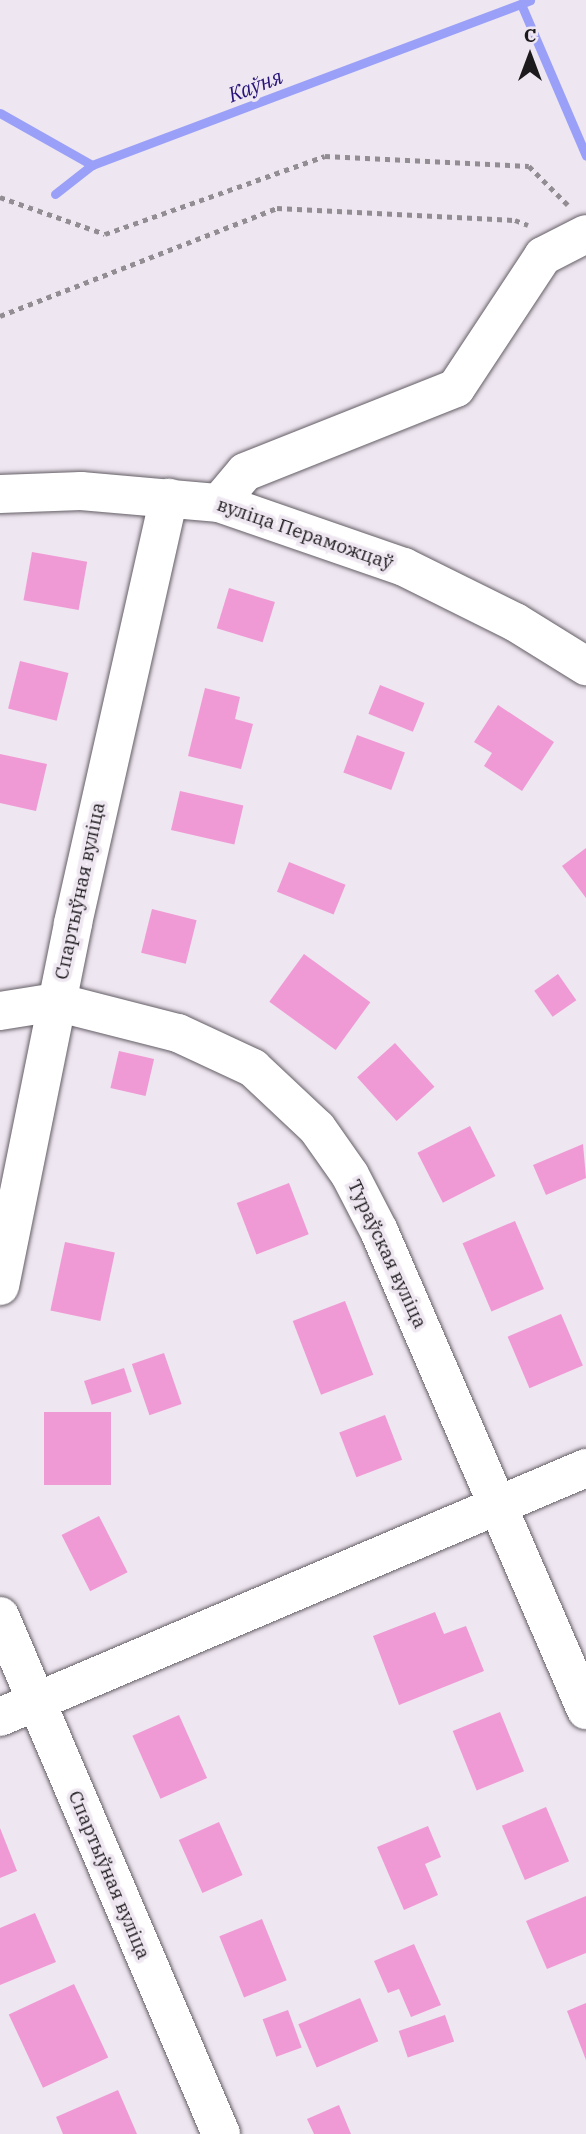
<!DOCTYPE html>
<meta charset="utf-8">
<style>
body{margin:0}
#map{position:relative;width:586px;height:2134px;overflow:hidden;background:#eee6f0;font-family:"IBM Plex Serif",serif}
div>[style]{position:absolute}
[style*='--x']{left:calc(var(--x)*1px);top:calc(var(--y)*1px);width:calc(var(--w)*1px);rotate:calc(var(--a)*1deg)}
.stream>*{height:9px;margin:-4.5px;padding:0 4.5px;transform-origin:4.5px;border-radius:4.5px;background:#9aa0f8}
.building>*{inset:0;background:#f09ad5;transform-origin:0 0}
.path>*{height:4.5px;margin-top:-2.25px;transform-origin:0;background:repeating-linear-gradient(90deg,#928c93 0 5px,transparent 0 10px)}
.roads{filter:drop-shadow(0 0 2px #645e66) drop-shadow(0 0 2px #645e66)}
.minor>*{height:38px;margin:-19px;padding:0 19px;transform-origin:19px;border-radius:19px;background:#fff}
span{translate:-50% -50%;white-space:nowrap;text-align:center;line-height:1.15;-webkit-text-stroke:7px #eee6f0;paint-order:stroke}
.street-label{font-size:19px;color:#1d1a1d}
.water-label{font-size:21px;color:#251378;font-style:italic}
.north{position:absolute;left:495px;top:21px;width:70px;height:70px;-webkit-text-stroke:5px #eee6f0;paint-order:stroke;rotate:0deg;font-size:19px;font-weight:700;line-height:28px;text-align:center;color:#1d1a1d}
.north::after{content:'';display:block;margin:auto;width:24px;height:32px;background:#1d1a1d;clip-path:polygon(50% 0,100% 100%,50% 72%,0 100%)}
</style>
<div id="map">
<div class="stream">
<i style="--x:521;--y:4;--w:165;--a:66.8"></i>
<i style="--x:0;--y:113;--w:106;--a:29.5"></i>
<i style="--x:92;--y:165;--w:468;--a:-20.6"></i>
<i style="--x:55;--y:194;--w:47;--a:-38.1"></i>
</div>
<div class="building">
<i style="left:32px;top:552px;width:56px;height:49px;rotate:10deg"></i>
<i style="left:229px;top:588px;width:48px;height:42px;rotate:17deg"></i>
<i style="left:20px;top:661px;width:50px;height:49px;rotate:14deg"></i>
<i style="left:380px;top:685px;width:48px;height:31px;rotate:22deg"></i>
<i style="clip-path:polygon(205px 688px,240px 697px,235px 719px,253px 724px,241px 769px,188px 756px)"></i>
<i style="clip-path:polygon(498px 705px,554px 742px,522px 791px,484px 766px,492px 753px,474px 742px)"></i>
<i style="left:357px;top:735px;width:51px;height:40px;rotate:20deg"></i>
<i style="clip-path:polygon(0 754px,47px 764px,36px 811px,0 803px)"></i>
<i style="left:180px;top:791px;width:65px;height:40px;rotate:13deg"></i>
<i style="clip-path:polygon(586px 848px,586px 898px,562px 866px)"></i>
<i style="left:289px;top:862px;width:61px;height:32px;rotate:22deg"></i>
<i style="left:152px;top:909px;width:46px;height:45px;rotate:14deg"></i>
<i style="left:304px;top:954px;width:82px;height:59px;rotate:36deg"></i>
<i style="left:558px;top:974px;width:32px;height:29px;rotate:55deg"></i>
<i style="left:395px;top:1043px;width:59px;height:51px;rotate:48deg"></i>
<i style="left:119px;top:1051px;width:36px;height:38px;rotate:13deg"></i>
<i style="left:470px;top:1126px;width:56px;height:59px;rotate:63deg"></i>
<i style="clip-path:polygon(583px 1144px,586px 1178px,546px 1195px,533px 1165px)"></i>
<i style="left:289px;top:1183px;width:55px;height:56px;rotate:69deg"></i>
<i style="left:515px;top:1221px;width:74px;height:57px;rotate:67deg"></i>
<i style="left:65px;top:1242px;width:51px;height:70px;rotate:12deg"></i>
<i style="left:345px;top:1301px;width:79px;height:56px;rotate:69deg"></i>
<i style="left:561px;top:1314px;width:56px;height:58px;rotate:67deg"></i>
<i style="left:164px;top:1353px;width:54px;height:34px;rotate:71deg"></i>
<i style="left:124px;top:1368px;width:25px;height:42px;rotate:72deg"></i>
<i style="left:44px;top:1412px;width:67px;height:73px"></i>
<i style="left:385px;top:1415px;width:48px;height:49px;rotate:69deg"></i>
<i style="left:99px;top:1516px;width:63px;height:42px;rotate:63deg"></i>
<i style="clip-path:polygon(435px 1612px,444px 1634px,466px 1626px,484px 1671px,399px 1705px,373px 1636px)"></i>
<i style="left:500px;top:1712px;width:64px;height:51px;rotate:68deg"></i>
<i style="left:179px;top:1715px;width:69px;height:51px;rotate:66deg"></i>
<i style="left:546px;top:1807px;width:59px;height:48px;rotate:67deg"></i>
<i style="left:219px;top:1822px;width:58px;height:44px;rotate:66deg"></i>
<i style="clip-path:polygon(428px 1826px,441px 1857px,425px 1864px,438px 1895px,404px 1910px,377px 1847px)"></i>
<i style="clip-path:polygon(0 1828px,17px 1871px,0 1878px)"></i>
<i style="clip-path:polygon(586px 1896px,586px 1953px,547px 1969px,526px 1921px)"></i>
<i style="clip-path:polygon(35px 1913px,56px 1962px,0 1985px,0 1928px)"></i>
<i style="left:262px;top:1919px;width:66px;height:46px;rotate:68deg"></i>
<i style="clip-path:polygon(414px 1944px,441px 2005px,411px 2017px,399px 1989px,388px 1993px,374px 1961px)"></i>
<i style="left:74px;top:1984px;width:81px;height:72px;rotate:65deg"></i>
<i style="left:360px;top:1998px;width:47px;height:67px;rotate:67deg"></i>
<i style="clip-path:polygon(586px 2003px,586px 2060px,567px 2011px)"></i>
<i style="left:288px;top:2010px;width:40px;height:27px;rotate:70deg"></i>
<i style="left:445px;top:2015px;width:28px;height:49px;rotate:71deg"></i>
<i style="clip-path:polygon(118px 2090px,137px 2134px,63px 2134px,56px 2117px)"></i>
<i style="clip-path:polygon(339px 2105px,351px 2134px,314px 2134px,307px 2119px)"></i>
</div>
<div class="path">
<i style="--x:0;--y:197;--w:111;--a:19.4"></i>
<i style="--x:105;--y:234;--w:233;--a:-19.5"></i>
<i style="--x:325;--y:156;--w:204;--a:2.8"></i>
<i style="--x:529;--y:166;--w:55;--a:45"></i>
<i style="--x:0;--y:316;--w:297;--a:-21.3"></i>
<i style="--x:277;--y:208;--w:238;--a:2.9"></i>
<i style="--x:515;--y:220;--w:14;--a:21"></i>
</div>
<div class="roads">
<div class="minor">
<i style="--x:0;--y:494;--w:81;--a:-2.1"></i>
<i style="--x:81;--y:491;--w:139;--a:5"></i>
<i style="--x:219;--y:503;--w:196;--a:19.1"></i>
<i style="--x:404;--y:567;--w:124;--a:26.4"></i>
<i style="--x:515;--y:622;--w:84;--a:31.8"></i>
<i style="--x:219;--y:503;--w:40;--a:-50"></i>
<i style="--x:245;--y:472;--w:227;--a:-21.7"></i>
<i style="--x:456;--y:388;--w:158;--a:-56.6"></i>
<i style="--x:543;--y:256;--w:48;--a:-27.1"></i>
<i style="--x:0;--y:1011;--w:57;--a:-9.1"></i>
<i style="--x:56;--y:1002;--w:126;--a:14.3"></i>
<i style="--x:178;--y:1033;--w:83;--a:25"></i>
<i style="--x:253;--y:1068;--w:88;--a:43.2"></i>
<i style="--x:317;--y:1128;--w:57;--a:54.9"></i>
<i style="--x:350;--y:1175;--w:63;--a:62.6"></i>
<i style="--x:379;--y:1231;--w:522;--a:66.63"></i>
<i style="--x:0;--y:1286;--w:370;--a:-78.6"></i>
<i style="--x:73;--y:923;--w:436;--a:-77.3"></i>
<i style="--x:0;--y:1616;--w:563;--a:66.89"></i>
<i style="--x:0;--y:1717;--w:637;--a:-23.02"></i>
</div>
</div>
<div class="street-label">
<span style="left:305px;top:534px;rotate:19deg">вуліца Пераможцаў</span>
<span style="left:80px;top:891px;rotate:-78deg">Спартыўная вуліца</span>
<span style="left:387px;top:1254px;rotate:65deg">Тураўская вуліца</span>
<span style="left:109px;top:1875px;rotate:67deg">Спартыўная вуліца</span>
</div>
<div class="water-label">
<span style="left:255px;top:85px;rotate:-21deg">Каўня</span>
</div>
<div class="north">С</div>
</div>
